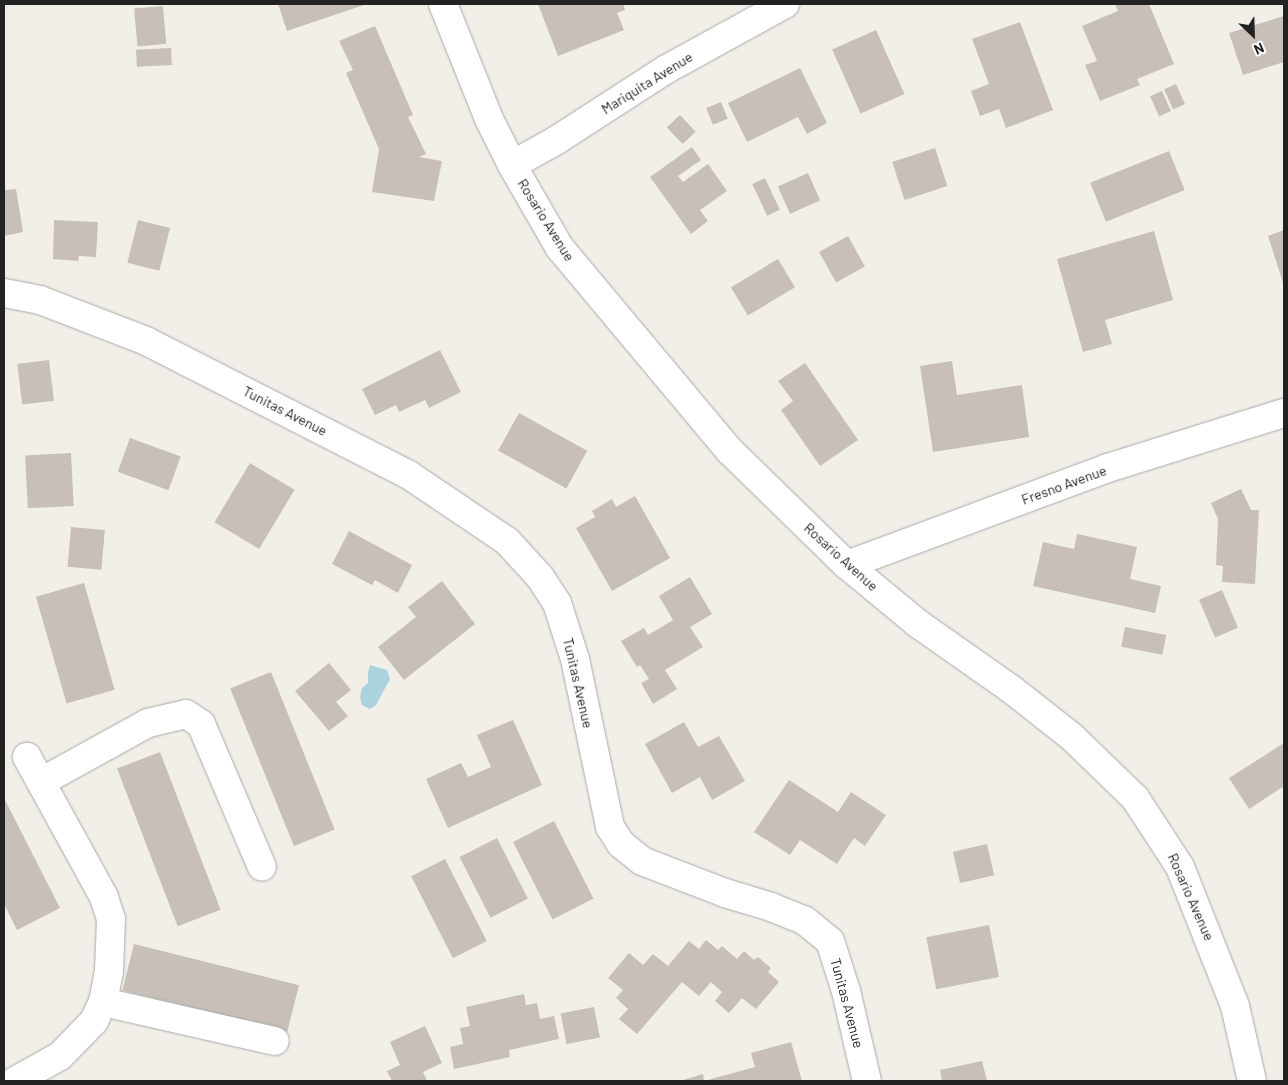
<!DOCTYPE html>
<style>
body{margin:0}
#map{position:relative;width:1288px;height:1085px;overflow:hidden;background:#f2efe9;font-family:Barlow,sans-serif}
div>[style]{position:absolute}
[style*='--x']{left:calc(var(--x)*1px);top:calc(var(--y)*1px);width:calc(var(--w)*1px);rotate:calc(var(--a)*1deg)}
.water>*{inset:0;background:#aad3df}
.building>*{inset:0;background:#c7bfb8;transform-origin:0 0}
.roads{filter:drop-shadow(0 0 1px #a9a9a9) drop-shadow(0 0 1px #a9a9a9)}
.minor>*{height:28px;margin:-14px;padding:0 14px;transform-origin:14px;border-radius:14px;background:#fff}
span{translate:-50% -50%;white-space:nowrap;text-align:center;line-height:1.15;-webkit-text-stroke:5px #fff;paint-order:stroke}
.street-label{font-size:14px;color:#222}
.frame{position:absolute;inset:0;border:5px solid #222;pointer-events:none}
.north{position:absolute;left:1228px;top:10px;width:50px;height:50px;-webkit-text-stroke:4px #fff;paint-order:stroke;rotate:156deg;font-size:14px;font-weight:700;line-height:20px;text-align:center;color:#222}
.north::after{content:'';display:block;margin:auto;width:18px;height:22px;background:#222;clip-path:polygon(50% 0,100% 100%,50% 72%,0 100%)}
</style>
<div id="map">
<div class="water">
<i style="clip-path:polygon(370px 665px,387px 670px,390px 679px,376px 705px,370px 709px,362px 705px,360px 697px,362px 688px,368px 683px,368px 672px)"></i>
</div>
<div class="building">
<i style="clip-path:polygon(278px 4px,367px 4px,287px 31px)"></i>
<i style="clip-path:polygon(538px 4px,623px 4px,625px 10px,617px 13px,624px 30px,558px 56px)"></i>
<i style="clip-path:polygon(1115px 4px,1149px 4px,1174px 64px,1137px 79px,1140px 85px,1100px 101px,1085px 65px,1097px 61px,1082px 26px,1118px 11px)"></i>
<i style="left:163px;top:6px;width:38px;height:29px;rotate:85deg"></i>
<i style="clip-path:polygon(1284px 16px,1284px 62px,1243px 75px,1229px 33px)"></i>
<i style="clip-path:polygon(1020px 22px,1053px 110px,1006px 128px,999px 109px,980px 116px,971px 91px,989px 84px,972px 39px)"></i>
<i style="clip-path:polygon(375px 26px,413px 115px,408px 117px,426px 154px,419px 157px,442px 161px,434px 201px,372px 192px,379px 149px,346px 73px,353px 70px,339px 41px)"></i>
<i style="left:876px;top:30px;width:70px;height:48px;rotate:66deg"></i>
<i style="left:171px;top:48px;width:17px;height:35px;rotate:87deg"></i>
<i style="clip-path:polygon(800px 68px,827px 123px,807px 134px,798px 117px,747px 142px,728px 103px)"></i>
<i style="left:1176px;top:84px;width:22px;height:13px;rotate:66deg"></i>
<i style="left:1162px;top:91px;width:22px;height:13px;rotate:66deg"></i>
<i style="left:721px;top:102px;width:18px;height:16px;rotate:68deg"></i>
<i style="left:680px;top:115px;width:23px;height:18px;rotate:47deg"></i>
<i style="clip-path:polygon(692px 147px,701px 160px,678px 176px,683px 182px,708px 164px,727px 191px,700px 210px,708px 221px,691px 234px,650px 177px)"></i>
<i style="left:935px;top:148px;width:40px;height:45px;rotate:72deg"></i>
<i style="left:1169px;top:151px;width:42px;height:85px;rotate:68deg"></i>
<i style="left:808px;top:173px;width:30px;height:33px;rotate:66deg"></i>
<i style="left:765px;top:178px;width:35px;height:14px;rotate:65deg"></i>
<i style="clip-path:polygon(16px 189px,23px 232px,4px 236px,4px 190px)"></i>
<i style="clip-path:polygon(54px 220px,98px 222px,96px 257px,79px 256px,78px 261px,53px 259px)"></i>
<i style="left:138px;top:220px;width:33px;height:44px;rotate:14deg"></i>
<i style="clip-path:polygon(1284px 230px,1284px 286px,1268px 236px)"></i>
<i style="clip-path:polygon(1154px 231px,1173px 300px,1105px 320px,1112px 344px,1083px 352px,1057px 259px)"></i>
<i style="left:848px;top:236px;width:35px;height:33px;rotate:61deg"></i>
<i style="left:778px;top:259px;width:33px;height:55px;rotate:59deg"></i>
<i style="clip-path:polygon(440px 350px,461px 392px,429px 408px,425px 400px,399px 412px,396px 405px,375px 415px,362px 389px)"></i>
<i style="left:49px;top:360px;width:41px;height:32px;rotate:83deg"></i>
<i style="clip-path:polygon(952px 361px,957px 395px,1022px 385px,1029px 437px,933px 452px,920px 366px)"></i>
<i style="clip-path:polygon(805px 363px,858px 440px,820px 466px,781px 410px,793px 401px,778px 381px)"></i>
<i style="left:519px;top:413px;width:78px;height:43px;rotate:29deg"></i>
<i style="left:130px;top:438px;width:54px;height:36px;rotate:20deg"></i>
<i style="left:71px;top:453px;width:53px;height:46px;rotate:87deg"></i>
<i style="left:250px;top:463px;width:52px;height:69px;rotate:31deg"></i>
<i style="clip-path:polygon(1241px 489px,1251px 510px,1259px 510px,1255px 584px,1222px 582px,1223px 566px,1216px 565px,1218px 519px,1211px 503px)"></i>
<i style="clip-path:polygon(635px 496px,670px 558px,612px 591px,576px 528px,595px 517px,592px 511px,612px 499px,616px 507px)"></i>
<i style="left:71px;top:527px;width:34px;height:40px;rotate:5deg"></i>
<i style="clip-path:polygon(349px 531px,412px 565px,398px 593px,375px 580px,372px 585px,332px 564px)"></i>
<i style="clip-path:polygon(1077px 534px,1137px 547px,1130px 579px,1161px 586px,1155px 613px,1033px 586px,1043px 542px,1074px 549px)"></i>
<i style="clip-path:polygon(690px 577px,712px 614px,690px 627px,703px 647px,665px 670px,677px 689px,653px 704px,641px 683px,649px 679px,640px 665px,637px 667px,621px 641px,644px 628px,648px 635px,673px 620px,659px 596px)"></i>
<i style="clip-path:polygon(442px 581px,475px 624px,404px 680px,378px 647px,416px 617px,408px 607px)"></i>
<i style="left:84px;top:583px;width:111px;height:50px;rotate:74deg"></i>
<i style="left:1222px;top:590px;width:41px;height:25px;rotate:67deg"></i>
<i style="left:1125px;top:627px;width:42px;height:20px;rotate:11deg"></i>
<i style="clip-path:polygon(329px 663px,351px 690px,336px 702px,348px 716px,329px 731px,295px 691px)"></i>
<i style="left:271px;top:672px;width:170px;height:44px;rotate:68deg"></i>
<i style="clip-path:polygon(513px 720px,542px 785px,448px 828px,426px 779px,461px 763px,468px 777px,491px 767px,477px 735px)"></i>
<i style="clip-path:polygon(684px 722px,698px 747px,719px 736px,745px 781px,712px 800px,700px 777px,672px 793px,645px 744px)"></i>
<i style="clip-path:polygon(1284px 743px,1284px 786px,1249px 809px,1229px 778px)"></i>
<i style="left:160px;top:752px;width:169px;height:46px;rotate:69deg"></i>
<i style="clip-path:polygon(789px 780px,838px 812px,851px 792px,886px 815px,865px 846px,854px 838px,837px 864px,800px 840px,790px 855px,754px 832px)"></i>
<i style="clip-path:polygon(4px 798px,60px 908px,17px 930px,4px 904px)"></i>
<i style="left:554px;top:821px;width:87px;height:46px;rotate:63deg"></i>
<i style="left:497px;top:838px;width:68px;height:42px;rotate:63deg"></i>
<i style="left:987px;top:844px;width:32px;height:35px;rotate:77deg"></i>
<i style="left:445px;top:859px;width:92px;height:38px;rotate:63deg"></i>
<i style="left:989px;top:925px;width:53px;height:64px;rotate:79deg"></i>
<i style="clip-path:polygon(706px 940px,718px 950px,722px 946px,737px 959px,744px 951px,754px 960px,758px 957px,771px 968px,768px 972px,779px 982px,756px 1009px,742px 998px,729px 1013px,715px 1001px,722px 992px,711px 982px,699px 996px,682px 982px,637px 1034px,619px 1019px,628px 1009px,616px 998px,623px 990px,608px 978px,629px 953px,643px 965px,653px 954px,668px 966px,689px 941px,699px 949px)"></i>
<i style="left:134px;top:944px;width:170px;height:48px;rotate:14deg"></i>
<i style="clip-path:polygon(524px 994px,526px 1005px,537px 1003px,540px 1019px,554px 1016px,559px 1039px,509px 1050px,510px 1057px,454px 1069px,450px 1047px,463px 1044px,460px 1028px,470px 1026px,466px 1007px)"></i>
<i style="left:594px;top:1007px;width:31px;height:34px;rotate:79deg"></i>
<i style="clip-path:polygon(425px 1026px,442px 1063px,423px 1072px,427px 1081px,392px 1081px,387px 1071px,400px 1065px,390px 1042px)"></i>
<i style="clip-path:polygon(791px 1042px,802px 1081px,704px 1081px,755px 1067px,751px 1053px)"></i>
<i style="clip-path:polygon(982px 1061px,987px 1081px,942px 1081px,940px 1070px)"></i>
<i style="clip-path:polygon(703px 1074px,704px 1081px,680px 1081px)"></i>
</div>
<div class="roads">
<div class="minor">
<i style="--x:443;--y:4;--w:124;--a:68.2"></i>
<i style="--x:489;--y:119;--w:51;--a:63.4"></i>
<i style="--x:512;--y:165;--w:96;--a:60"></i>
<i style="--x:560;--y:248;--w:265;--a:50.1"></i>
<i style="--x:730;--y:451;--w:163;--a:44.3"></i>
<i style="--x:847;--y:565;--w:91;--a:39.6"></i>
<i style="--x:917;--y:623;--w:115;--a:35.1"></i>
<i style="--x:1011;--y:689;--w:78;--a:38.2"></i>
<i style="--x:1072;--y:737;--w:88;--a:44.1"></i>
<i style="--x:1135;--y:798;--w:82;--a:56.9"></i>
<i style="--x:1180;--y:867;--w:149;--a:68.4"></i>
<i style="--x:1235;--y:1006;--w:77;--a:77.2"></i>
<i style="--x:512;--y:165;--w:51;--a:-29.1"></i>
<i style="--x:557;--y:140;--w:129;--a:-32.9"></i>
<i style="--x:665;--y:70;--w:137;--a:-28.8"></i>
<i style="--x:4;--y:293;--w:37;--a:11"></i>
<i style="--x:40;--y:300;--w:114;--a:21.1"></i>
<i style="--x:146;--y:341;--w:295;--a:27"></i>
<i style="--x:409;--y:475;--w:118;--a:34"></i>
<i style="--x:507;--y:541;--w:49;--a:47.5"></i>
<i style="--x:540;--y:577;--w:31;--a:57"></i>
<i style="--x:557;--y:603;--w:59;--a:72.2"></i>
<i style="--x:575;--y:659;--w:172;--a:78.2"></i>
<i style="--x:610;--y:827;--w:20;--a:57"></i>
<i style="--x:621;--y:844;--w:27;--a:39"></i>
<i style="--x:642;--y:861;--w:89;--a:21.1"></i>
<i style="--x:725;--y:893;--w:48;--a:16.9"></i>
<i style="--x:771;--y:907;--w:35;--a:22"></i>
<i style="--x:804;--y:920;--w:33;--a:39"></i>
<i style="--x:830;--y:941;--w:52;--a:72.3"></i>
<i style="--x:846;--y:991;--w:92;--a:76.9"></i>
<i style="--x:847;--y:565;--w:278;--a:-20.4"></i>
<i style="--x:1108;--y:468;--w:184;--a:-17.4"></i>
<i style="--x:41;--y:782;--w:122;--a:-28.9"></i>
<i style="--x:148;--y:723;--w:39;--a:-13"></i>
<i style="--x:186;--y:714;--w:18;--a:34"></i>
<i style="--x:201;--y:724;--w:155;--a:66.9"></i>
<i style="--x:103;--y:1002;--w:176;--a:12.8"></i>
<i style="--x:15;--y:1081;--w:51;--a:-29.1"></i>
<i style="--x:60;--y:1056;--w:49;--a:-45.8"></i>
<i style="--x:94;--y:1021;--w:21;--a:-65"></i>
<i style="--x:103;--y:1002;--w:32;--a:-79"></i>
<i style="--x:109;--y:971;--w:52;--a:-87.8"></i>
<i style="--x:111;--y:919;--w:23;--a:-108"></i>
<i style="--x:104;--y:897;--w:160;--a:-118.8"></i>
</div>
</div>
<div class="street-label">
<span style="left:647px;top:83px;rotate:-32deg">Mariquita Avenue</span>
<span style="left:546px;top:220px;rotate:58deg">Rosario Avenue</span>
<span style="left:285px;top:411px;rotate:27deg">Tunitas Avenue</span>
<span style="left:1064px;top:485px;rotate:-20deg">Fresno Avenue</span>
<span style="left:841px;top:557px;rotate:42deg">Rosario Avenue</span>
<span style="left:578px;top:683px;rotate:77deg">Tunitas Avenue</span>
<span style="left:1191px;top:897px;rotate:66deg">Rosario Avenue</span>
<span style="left:847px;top:1003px;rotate:75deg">Tunitas Avenue</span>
</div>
<div class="frame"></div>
<div class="north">N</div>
</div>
